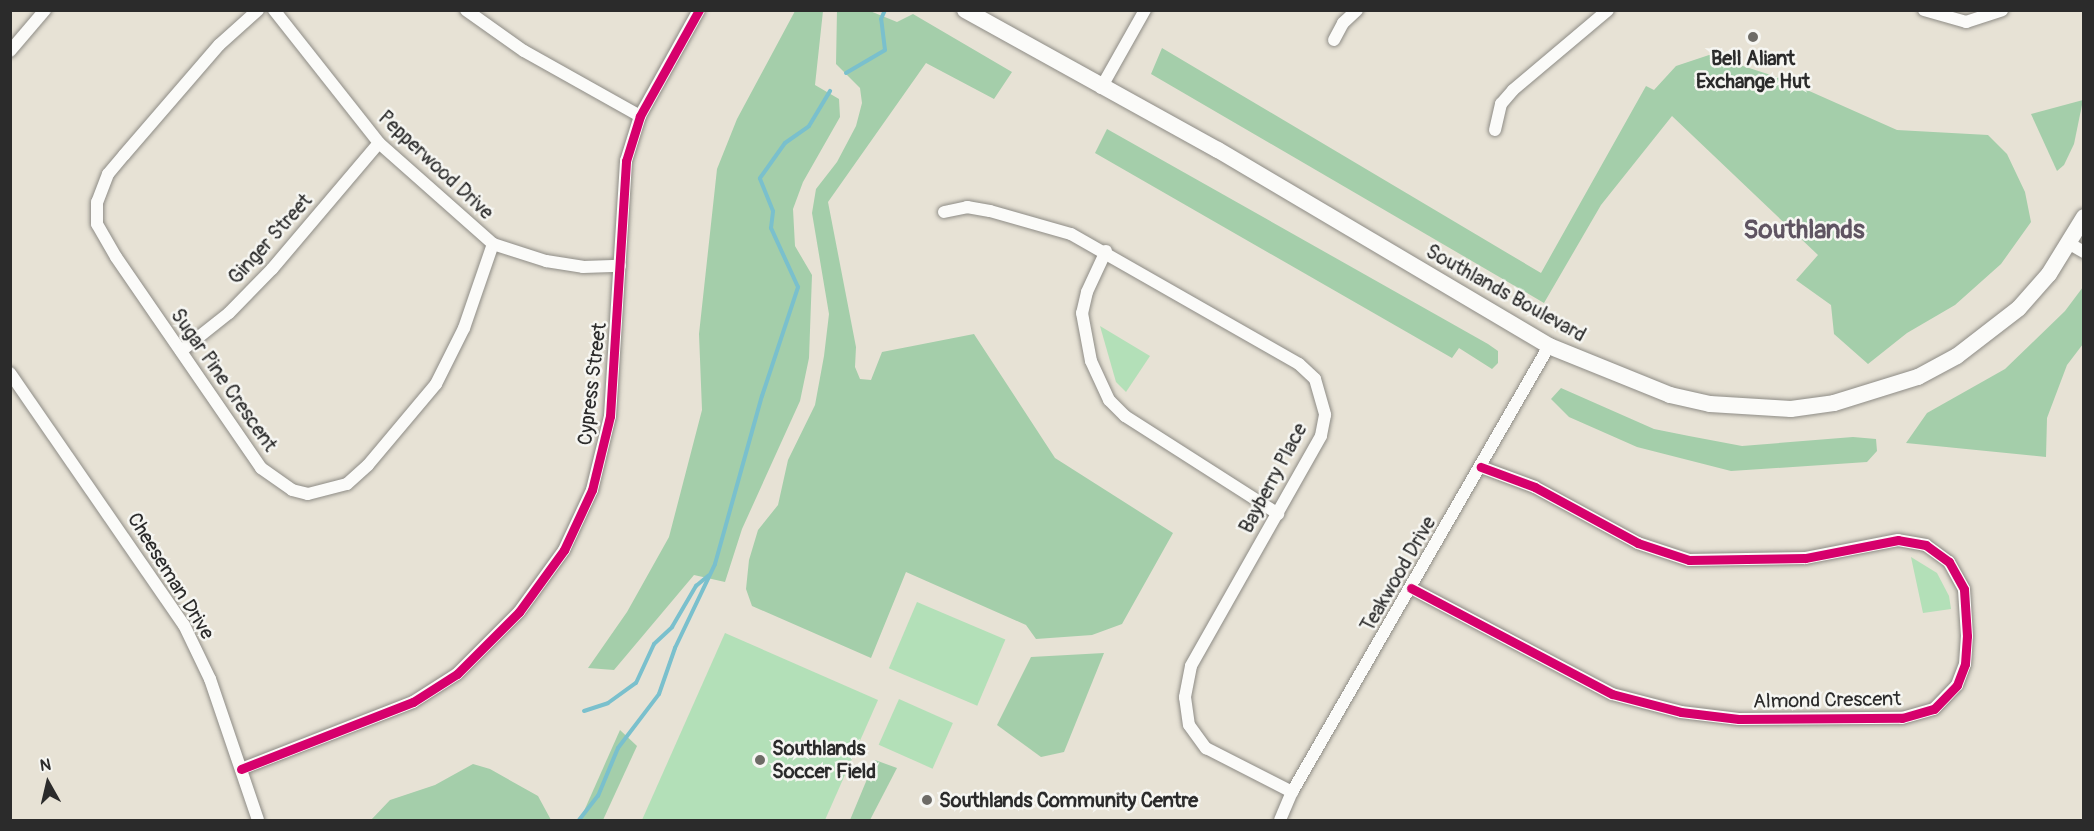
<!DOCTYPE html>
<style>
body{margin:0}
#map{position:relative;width:2094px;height:831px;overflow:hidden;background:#e7e2d5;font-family:Pangolin,sans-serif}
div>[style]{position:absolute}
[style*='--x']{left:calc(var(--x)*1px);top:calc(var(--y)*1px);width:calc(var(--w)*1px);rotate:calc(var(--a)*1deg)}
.green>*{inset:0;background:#b3e0b8;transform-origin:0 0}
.forest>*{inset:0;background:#a4ceaa}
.stream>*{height:4px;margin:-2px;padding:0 2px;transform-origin:2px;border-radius:2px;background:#7ac0cd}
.roads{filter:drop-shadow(0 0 2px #8e8c86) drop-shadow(0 0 2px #8e8c86)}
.street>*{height:12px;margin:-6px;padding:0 6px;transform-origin:6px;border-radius:6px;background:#fbfbf9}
.secondary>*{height:16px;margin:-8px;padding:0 8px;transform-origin:8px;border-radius:8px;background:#fbfbf9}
.cycleway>*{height:9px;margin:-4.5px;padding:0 4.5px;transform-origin:4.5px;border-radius:4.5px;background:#d6006c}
.dots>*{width:16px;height:16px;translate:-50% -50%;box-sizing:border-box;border:3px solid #f6f6f2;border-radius:50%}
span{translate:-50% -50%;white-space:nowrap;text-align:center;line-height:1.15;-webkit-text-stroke:5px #f6f6f2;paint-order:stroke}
.poi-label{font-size:20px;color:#2b2b2b;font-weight:700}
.left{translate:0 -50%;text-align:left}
.street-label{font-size:20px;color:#2b2b2b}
.district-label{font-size:26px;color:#5f5462;font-weight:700}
.frame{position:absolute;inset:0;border:12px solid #2b2b2b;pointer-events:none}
.north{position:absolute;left:18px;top:753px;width:60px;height:60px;-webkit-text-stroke:4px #f6f6f2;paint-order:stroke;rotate:352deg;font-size:16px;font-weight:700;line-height:24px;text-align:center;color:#2b2b2b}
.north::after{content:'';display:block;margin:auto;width:21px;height:27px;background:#2b2b2b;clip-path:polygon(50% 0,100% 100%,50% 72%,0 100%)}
</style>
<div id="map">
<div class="green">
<i style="clip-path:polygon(1100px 326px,1150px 356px,1126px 392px,1116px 382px)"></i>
<i style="clip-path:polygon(1911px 557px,1937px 573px,1949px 596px,1951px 609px,1923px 613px)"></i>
<i style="left:917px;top:602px;width:96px;height:72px;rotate:23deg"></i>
<i style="clip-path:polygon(725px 633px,878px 700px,825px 820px,642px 820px)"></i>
<i style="left:899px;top:699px;width:59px;height:50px;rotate:24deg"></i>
</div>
<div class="forest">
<i style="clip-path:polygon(837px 10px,870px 11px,897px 22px,913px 14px,1012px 72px,994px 99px,926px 63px,828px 202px,856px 347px,855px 367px,860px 379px,871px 380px,882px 352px,974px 334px,1055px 458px,1173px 533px,1122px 624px,1092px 635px,1036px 639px,1026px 625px,906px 572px,871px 658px,752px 606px,746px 589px,749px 560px,758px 530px,778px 505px,788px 460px,815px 405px,824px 356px,829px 314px,812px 213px,816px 189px,837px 162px,856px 126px,862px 103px,860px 88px,836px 64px)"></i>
<i style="clip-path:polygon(795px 11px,823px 11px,815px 85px,839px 99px,840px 117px,803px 182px,793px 209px,795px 246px,812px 275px,809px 358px,800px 401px,742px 529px,725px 582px,694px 575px,614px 670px,588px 668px,627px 612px,669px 537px,702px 410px,699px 334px,717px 169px,737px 119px)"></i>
<i style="clip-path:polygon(1162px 48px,1541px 273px,1646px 86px,1654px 90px,1676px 66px,1709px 55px,1780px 78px,1897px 130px,1988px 135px,2007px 154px,2025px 192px,2031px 222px,2001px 264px,1955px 305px,1907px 333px,1868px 364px,1834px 334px,1831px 305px,1796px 280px,1818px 255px,1672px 116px,1601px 205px,1544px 303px,1151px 74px)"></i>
<i style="clip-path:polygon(2083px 100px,2074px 144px,2064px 165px,2057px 171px,2031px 114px)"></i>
<i style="clip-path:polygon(1107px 129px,1488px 344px,1498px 351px,1498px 363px,1492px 369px,1459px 348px,1452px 358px,1095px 153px)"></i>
<i style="clip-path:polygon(2083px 287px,2083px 344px,2067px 365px,2047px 418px,2046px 457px,1906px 443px,1927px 413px,2005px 369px,2065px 311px)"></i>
<i style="clip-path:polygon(1561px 388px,1654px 429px,1689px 436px,1742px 446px,1853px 437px,1876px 439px,1877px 451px,1867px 462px,1731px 471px,1637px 447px,1569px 417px,1551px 399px)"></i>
<i style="clip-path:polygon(1104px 653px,1064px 752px,1041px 757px,997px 725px,1031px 657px)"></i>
<i style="clip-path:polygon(620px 730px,637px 746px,603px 820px,580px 820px)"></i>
<i style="clip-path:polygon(875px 760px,897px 768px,870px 820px,850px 820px)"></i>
<i style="clip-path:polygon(473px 764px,490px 769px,538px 796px,551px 820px,371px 820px,390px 800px,435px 785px)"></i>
</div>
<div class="stream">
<i style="--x:846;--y:73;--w:45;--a:-30.5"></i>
<i style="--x:885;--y:50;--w:31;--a:-97"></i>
<i style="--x:881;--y:19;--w:10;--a:-66"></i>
<i style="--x:584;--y:711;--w:25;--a:-18"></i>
<i style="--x:608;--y:703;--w:34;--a:-36"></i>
<i style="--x:636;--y:683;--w:43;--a:-65.2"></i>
<i style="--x:654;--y:644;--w:25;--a:-43"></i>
<i style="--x:672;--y:627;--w:48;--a:-59.7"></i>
<i style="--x:696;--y:586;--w:16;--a:-40"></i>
<i style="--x:579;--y:820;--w:31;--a:-52"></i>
<i style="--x:598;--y:796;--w:52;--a:-67.4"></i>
<i style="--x:618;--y:748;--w:68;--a:-52.8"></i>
<i style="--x:659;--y:694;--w:49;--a:-70.8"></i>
<i style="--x:675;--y:648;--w:93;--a:-64.5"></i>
<i style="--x:715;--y:564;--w:174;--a:-74.4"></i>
<i style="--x:762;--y:396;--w:115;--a:-71.7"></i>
<i style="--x:798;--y:287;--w:65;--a:-114.6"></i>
<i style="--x:771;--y:228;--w:17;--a:-83"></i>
<i style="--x:773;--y:211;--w:35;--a:-112"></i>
<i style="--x:760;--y:178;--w:43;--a:-54.5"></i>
<i style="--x:785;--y:143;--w:29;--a:-35"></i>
<i style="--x:809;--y:126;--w:41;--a:-59"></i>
</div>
<div class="roads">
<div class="street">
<i style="--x:258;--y:10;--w:52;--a:138.1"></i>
<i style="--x:219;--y:45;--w:145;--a:130.8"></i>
<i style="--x:124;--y:155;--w:25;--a:130"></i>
<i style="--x:108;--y:174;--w:30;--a:111"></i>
<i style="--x:97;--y:202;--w:22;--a:90"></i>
<i style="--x:97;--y:224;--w:38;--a:60"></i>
<i style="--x:116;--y:257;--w:256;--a:55.5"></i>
<i style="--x:261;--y:468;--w:38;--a:35"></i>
<i style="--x:292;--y:490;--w:16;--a:14"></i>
<i style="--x:308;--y:494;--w:40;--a:-14.4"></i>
<i style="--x:347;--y:484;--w:28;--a:-42"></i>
<i style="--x:368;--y:465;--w:106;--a:-50"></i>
<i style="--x:436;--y:384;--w:63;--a:-63.4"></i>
<i style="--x:464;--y:328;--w:89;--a:-71"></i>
<i style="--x:274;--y:10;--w:169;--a:51.7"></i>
<i style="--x:379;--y:143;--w:152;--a:41.5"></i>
<i style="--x:493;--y:244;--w:56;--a:17.8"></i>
<i style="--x:546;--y:261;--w:37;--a:9"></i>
<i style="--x:583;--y:267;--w:37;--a:-2"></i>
<i style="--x:466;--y:10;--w:71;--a:35.3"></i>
<i style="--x:524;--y:51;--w:133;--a:29.3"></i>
<i style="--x:1924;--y:10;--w:44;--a:15.9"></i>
<i style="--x:1966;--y:22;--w:38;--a:-18"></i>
<i style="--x:1334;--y:40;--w:19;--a:-62"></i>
<i style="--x:1343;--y:23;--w:19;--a:-43"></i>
<i style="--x:10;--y:51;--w:54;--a:-49.5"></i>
<i style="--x:1101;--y:88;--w:90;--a:-60.6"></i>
<i style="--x:1495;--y:130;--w:27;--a:-77"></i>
<i style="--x:1501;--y:104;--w:18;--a:-49"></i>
<i style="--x:1513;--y:90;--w:124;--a:-40.1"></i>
<i style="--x:944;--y:212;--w:24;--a:-12"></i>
<i style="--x:967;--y:207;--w:23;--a:10"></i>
<i style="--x:990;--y:211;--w:84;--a:15.9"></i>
<i style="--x:1071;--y:234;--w:262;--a:29.7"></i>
<i style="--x:1299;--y:364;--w:22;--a:43"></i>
<i style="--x:1315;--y:379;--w:37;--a:74"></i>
<i style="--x:1325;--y:415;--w:21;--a:101"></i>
<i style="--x:1321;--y:436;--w:264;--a:119.5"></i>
<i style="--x:1191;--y:666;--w:32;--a:101"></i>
<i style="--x:1185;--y:697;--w:28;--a:82"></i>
<i style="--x:1189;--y:725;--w:29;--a:54"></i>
<i style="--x:1206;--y:748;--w:97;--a:27.1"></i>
<i style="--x:2070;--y:244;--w:16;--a:30"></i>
<i style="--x:1106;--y:251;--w:45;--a:114.9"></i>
<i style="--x:1087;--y:292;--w:22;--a:103"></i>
<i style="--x:1082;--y:313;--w:49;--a:79.4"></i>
<i style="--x:1091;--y:361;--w:43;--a:65.2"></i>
<i style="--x:1109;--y:400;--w:23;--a:45"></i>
<i style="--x:1125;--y:416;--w:182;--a:32.6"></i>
<i style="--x:181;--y:351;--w:61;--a:-38.4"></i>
<i style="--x:229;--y:313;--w:62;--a:-45.7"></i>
<i style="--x:272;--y:269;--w:165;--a:-49.7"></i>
<i style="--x:10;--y:373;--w:306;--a:55.4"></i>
<i style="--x:184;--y:625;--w:60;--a:64.3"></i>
<i style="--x:210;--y:679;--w:149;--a:71.2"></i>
<i style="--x:1411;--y:588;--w:227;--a:27.8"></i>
<i style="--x:1612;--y:694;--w:71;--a:14.6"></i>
<i style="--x:1681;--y:712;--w:58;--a:6.9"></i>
<i style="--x:1739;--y:719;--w:163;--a:-0.4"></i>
<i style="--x:1902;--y:718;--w:33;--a:-16"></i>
<i style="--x:1934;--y:709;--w:33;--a:-46"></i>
<i style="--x:1957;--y:685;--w:22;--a:-69"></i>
<i style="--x:1965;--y:664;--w:28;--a:-86"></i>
<i style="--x:1967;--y:636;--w:47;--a:-93.7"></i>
<i style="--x:1964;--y:589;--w:31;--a:-119"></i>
<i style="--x:1949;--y:562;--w:29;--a:-144"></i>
<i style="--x:1926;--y:545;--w:28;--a:-170"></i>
<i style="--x:1898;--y:540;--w:95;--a:169"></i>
<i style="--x:1805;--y:558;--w:116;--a:179"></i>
<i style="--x:1689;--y:560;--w:54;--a:-161.6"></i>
<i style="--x:1638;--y:543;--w:117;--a:-151.5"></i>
<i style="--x:1535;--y:487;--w:58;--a:-159.7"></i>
<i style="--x:241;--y:769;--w:185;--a:-21.3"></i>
<i style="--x:413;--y:702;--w:52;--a:-32.5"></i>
<i style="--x:457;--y:674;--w:88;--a:-45"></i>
<i style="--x:519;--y:612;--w:77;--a:-54"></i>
<i style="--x:564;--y:550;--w:66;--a:-65"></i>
<i style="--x:592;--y:490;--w:76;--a:-76.3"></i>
<i style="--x:610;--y:416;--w:256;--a:-86.4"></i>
<i style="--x:626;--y:161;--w:47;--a:-72.7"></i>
<i style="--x:640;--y:116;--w:121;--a:-60.9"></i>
<i style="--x:1280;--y:820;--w:30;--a:-67"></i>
<i style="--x:1292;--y:792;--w:515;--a:-60.05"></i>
</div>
<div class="secondary">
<i style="--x:965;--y:10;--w:289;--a:29"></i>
<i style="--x:1218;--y:150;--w:385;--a:30.6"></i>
<i style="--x:1549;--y:346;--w:131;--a:22"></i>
<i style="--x:1670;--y:395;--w:41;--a:12.7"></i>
<i style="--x:1710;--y:404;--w:81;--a:3.5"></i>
<i style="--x:1791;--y:409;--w:43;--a:-7.9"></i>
<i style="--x:1834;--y:403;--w:88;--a:-17.2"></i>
<i style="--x:1918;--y:377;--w:44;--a:-28.3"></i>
<i style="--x:1957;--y:356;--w:78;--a:-37.7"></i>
<i style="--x:2019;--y:308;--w:45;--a:-48.6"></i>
<i style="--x:2049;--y:274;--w:67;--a:-58.4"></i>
</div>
</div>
<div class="cycleway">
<i style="--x:1411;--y:588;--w:227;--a:27.8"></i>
<i style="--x:1612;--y:694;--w:71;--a:14.6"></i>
<i style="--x:1681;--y:712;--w:58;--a:6.9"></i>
<i style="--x:1739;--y:719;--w:163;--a:-0.4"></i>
<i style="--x:1902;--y:718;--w:33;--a:-16"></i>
<i style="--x:1934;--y:709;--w:33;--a:-46"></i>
<i style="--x:1957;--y:685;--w:22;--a:-69"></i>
<i style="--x:1965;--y:664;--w:28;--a:-86"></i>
<i style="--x:1967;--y:636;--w:47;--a:-93.7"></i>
<i style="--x:1964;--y:589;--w:31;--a:-119"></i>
<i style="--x:1949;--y:562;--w:29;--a:-144"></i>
<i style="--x:1926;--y:545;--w:28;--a:-170"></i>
<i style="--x:1898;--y:540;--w:95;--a:169"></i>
<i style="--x:1805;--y:558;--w:116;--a:179"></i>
<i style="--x:1689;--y:560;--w:54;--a:-161.6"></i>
<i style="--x:1638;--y:543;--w:117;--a:-151.5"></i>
<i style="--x:1535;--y:487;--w:58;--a:-159.7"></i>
<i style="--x:241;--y:769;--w:185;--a:-21.3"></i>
<i style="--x:413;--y:702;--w:52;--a:-32.5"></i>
<i style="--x:457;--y:674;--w:88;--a:-45"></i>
<i style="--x:519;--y:612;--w:77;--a:-54"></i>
<i style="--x:564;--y:550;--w:66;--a:-65"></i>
<i style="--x:592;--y:490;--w:76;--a:-76.3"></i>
<i style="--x:610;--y:416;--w:256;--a:-86.4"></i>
<i style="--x:626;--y:161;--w:47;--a:-72.7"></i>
<i style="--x:640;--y:116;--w:121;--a:-60.9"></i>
</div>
<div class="dots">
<i style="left:1753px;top:37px;background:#6d6b66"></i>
<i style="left:760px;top:760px;background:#6d6b66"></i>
<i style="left:927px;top:800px;background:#6d6b66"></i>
</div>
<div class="poi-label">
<span style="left:1753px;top:70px">Bell Aliant<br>Exchange Hut</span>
<span class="left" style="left:772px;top:760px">Southlands<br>Soccer Field</span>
<span class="left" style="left:939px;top:800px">Southlands Community Centre</span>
</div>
<div class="street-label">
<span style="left:436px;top:165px;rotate:43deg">Pepperwood Drive</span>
<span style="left:270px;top:239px;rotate:-48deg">Ginger Street</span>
<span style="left:1506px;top:293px;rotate:29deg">Southlands Boulevard</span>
<span style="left:224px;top:380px;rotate:55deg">Sugar Pine Crescent</span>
<span style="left:592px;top:384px;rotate:-83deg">Cypress Street</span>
<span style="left:1273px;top:478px;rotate:-62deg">Bayberry Place</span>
<span style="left:1398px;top:574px;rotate:-60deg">Teakwood Drive</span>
<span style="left:171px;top:576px;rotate:58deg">Cheeseman Drive</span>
<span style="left:1827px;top:700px;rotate:-1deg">Almond Crescent</span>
</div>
<div class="district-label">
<span style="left:1804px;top:231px">Southlands</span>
</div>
<div class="frame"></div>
<div class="north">N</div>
</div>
